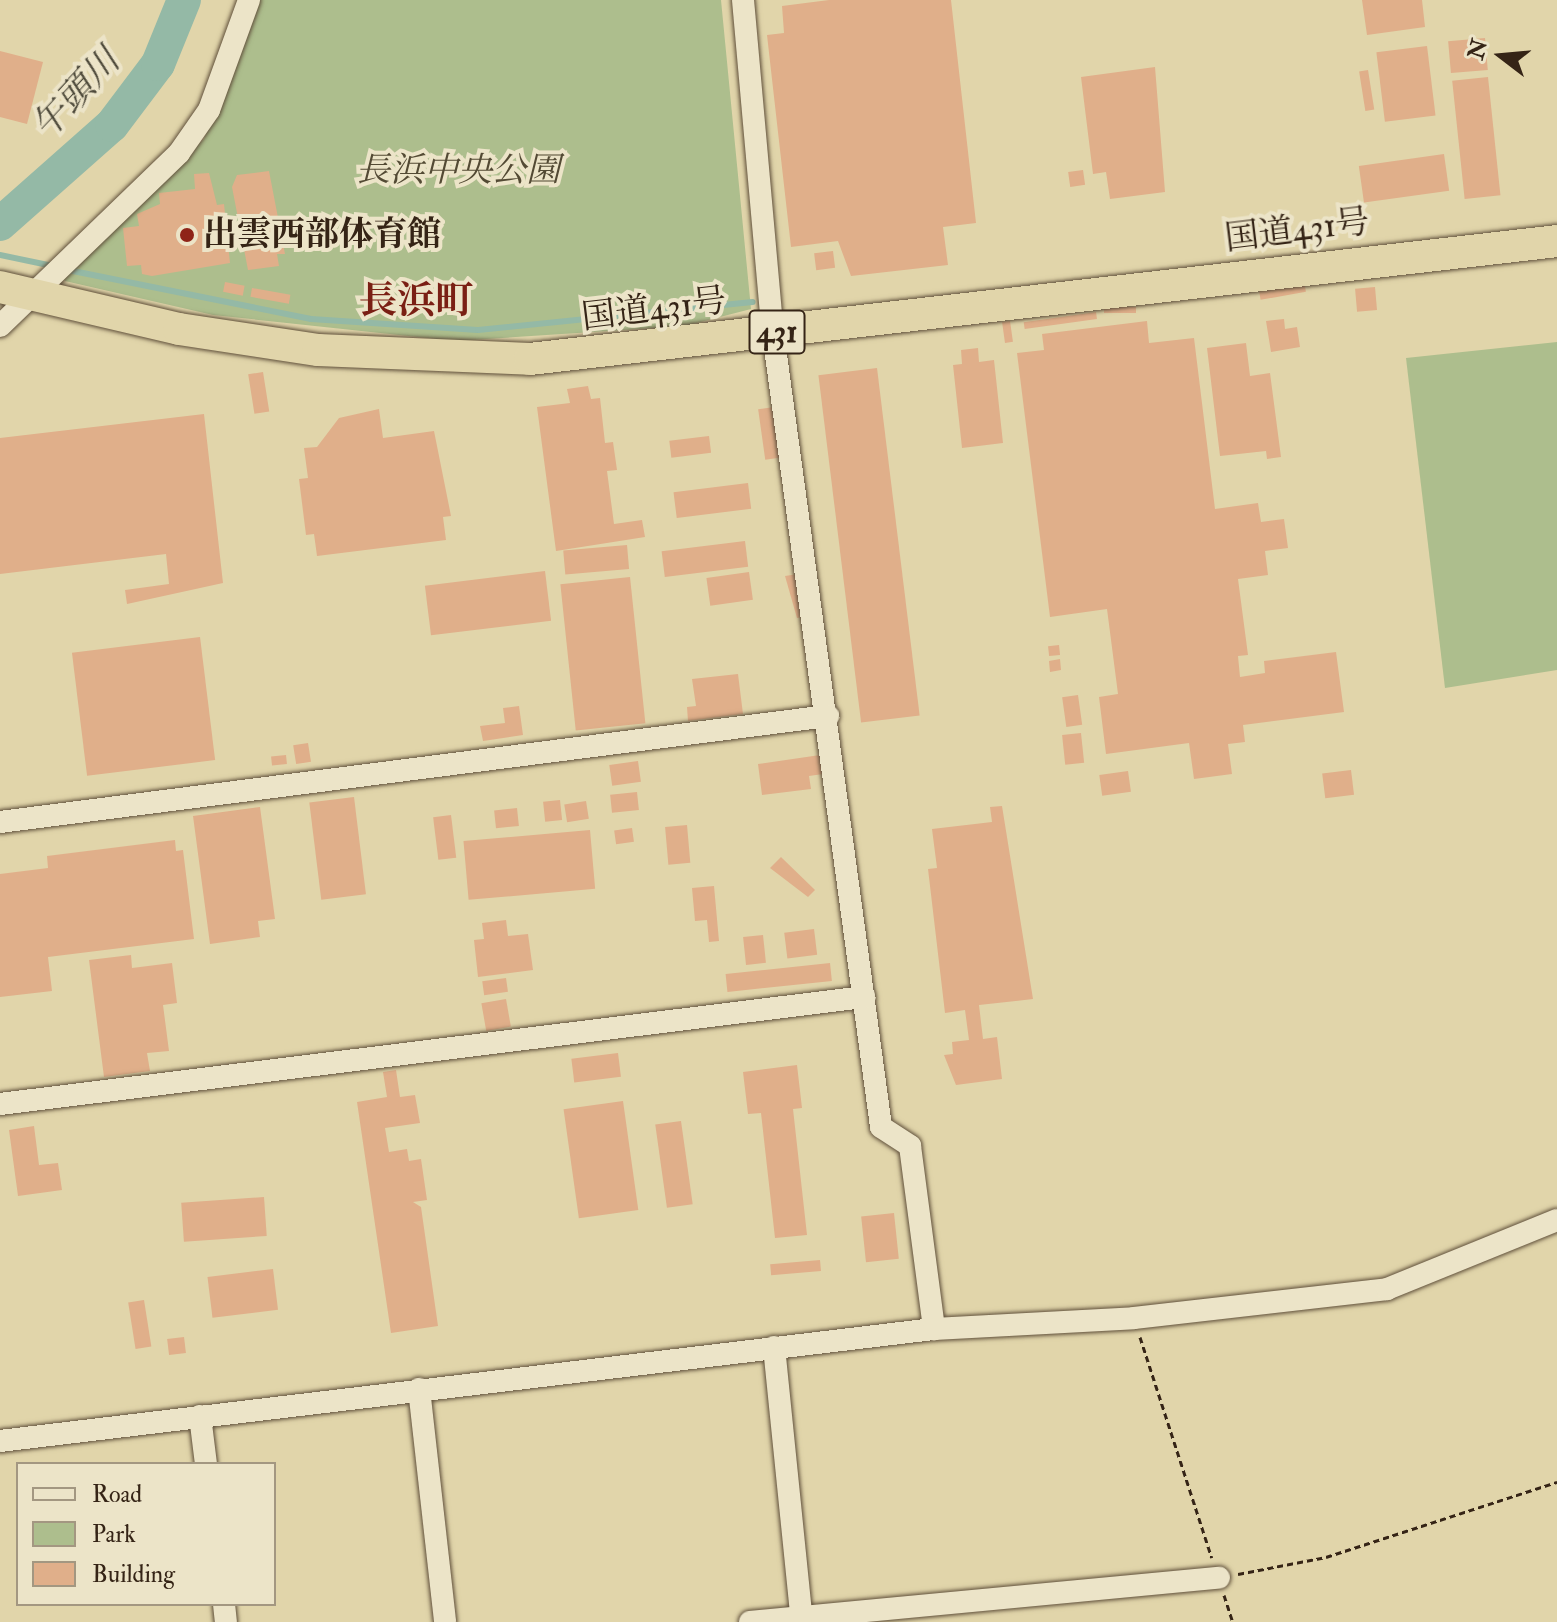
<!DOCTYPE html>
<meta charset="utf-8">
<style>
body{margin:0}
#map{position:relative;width:1557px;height:1622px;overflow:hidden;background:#e1d5aa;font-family:"IM FELL Double Pica","Noto Serif JP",serif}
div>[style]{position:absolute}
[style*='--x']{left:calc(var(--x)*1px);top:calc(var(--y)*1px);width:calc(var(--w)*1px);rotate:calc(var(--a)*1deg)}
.green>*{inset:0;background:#adbe8d}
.stream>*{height:6px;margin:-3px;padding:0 3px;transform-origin:3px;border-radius:3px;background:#94b9a6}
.river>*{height:34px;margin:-17px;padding:0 17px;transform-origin:17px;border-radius:17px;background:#94b9a6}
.building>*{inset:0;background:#e0af8a;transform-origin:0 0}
.path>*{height:3px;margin-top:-1.5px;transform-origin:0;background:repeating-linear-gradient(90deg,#352416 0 6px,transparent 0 10px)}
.roads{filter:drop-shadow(0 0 2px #60503b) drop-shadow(0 0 2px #60503b)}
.minor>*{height:22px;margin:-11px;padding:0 11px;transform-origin:11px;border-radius:11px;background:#ece4c8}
.highway>*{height:32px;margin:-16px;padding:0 16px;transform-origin:16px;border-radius:16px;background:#e1d5aa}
.dots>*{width:22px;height:22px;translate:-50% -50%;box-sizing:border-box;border:4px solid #ece4c8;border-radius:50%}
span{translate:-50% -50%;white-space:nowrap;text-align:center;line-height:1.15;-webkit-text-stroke:8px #ece4c8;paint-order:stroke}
.shield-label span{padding:2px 6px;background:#ece4c8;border:2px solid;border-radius:6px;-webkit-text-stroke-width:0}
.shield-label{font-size:32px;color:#352416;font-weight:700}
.park-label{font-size:34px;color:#534a34;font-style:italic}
.street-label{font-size:34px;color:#352416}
.poi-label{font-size:34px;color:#352416;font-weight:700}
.left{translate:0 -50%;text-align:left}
.water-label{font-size:36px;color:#4d493a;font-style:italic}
.quarter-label{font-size:38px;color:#7a1f14;font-weight:700}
.legend{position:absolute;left:16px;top:1462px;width:260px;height:144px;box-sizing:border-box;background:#ece4c8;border:2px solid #a39781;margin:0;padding:10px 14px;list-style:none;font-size:24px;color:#352416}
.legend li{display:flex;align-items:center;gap:16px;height:40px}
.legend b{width:40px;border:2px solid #a39781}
.north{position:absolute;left:1461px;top:16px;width:80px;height:80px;-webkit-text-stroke:6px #ece4c8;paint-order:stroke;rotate:286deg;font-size:22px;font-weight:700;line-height:32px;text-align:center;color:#352416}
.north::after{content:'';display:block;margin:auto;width:28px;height:36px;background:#352416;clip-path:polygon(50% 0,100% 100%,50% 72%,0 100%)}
</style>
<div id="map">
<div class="green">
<i style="clip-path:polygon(259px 0,721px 0,751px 309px,685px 326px,455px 341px,213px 315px,65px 281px,62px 276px,204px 139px)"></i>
<i style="clip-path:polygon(1557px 342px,1557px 670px,1445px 688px,1406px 358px)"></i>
</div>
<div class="stream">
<i style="--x:0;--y:255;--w:54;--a:11.7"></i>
<i style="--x:68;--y:270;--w:248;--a:11.4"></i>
<i style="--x:311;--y:319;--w:167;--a:3.8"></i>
<i style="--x:478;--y:330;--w:276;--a:-5.8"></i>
</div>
<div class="river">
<i style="--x:0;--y:224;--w:149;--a:-41.5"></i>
<i style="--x:112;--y:125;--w:76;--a:-53"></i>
<i style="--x:158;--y:64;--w:69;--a:-67.9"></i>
</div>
<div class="building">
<i style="clip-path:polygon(829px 0,951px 0,976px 223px,943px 227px,948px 265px,851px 276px,838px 241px,791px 247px,767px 35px,784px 33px,782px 6px)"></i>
<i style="clip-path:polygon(1362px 0,1422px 0,1425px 27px,1367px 35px)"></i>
<i style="left:1485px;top:38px;width:32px;height:37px;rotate:85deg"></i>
<i style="left:1427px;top:46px;width:70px;height:51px;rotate:83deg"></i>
<i style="clip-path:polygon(0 51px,43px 62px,27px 124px,0 117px)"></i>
<i style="clip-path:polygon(1155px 67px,1165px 192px,1110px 199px,1106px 172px,1093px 174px,1081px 77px)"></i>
<i style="left:1368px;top:70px;width:40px;height:9px;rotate:81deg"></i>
<i style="left:1488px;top:77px;width:119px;height:36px;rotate:84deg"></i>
<i style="left:1444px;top:154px;width:37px;height:86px;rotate:82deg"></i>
<i style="left:1083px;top:170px;width:15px;height:15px;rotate:82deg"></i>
<i style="clip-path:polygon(269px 171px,285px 254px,277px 254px,279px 266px,248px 270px,232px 187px,237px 175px)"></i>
<i style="clip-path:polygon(209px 173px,217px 205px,224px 204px,230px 263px,152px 276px,142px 274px,141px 265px,127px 266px,123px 228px,139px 226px,137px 214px,160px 204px,159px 193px,195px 189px,194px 174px)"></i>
<i style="left:833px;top:251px;width:17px;height:19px;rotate:83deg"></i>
<i style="left:1304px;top:281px;width:11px;height:46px;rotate:80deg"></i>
<i style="left:225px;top:282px;width:20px;height:10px;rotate:11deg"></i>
<i style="left:1375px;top:287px;width:23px;height:20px;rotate:85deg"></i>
<i style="left:252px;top:288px;width:39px;height:9px;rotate:10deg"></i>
<i style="left:1136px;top:307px;width:6px;height:32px;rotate:90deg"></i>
<i style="left:1096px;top:312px;width:7px;height:73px;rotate:82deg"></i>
<i style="clip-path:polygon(1284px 319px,1285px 329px,1297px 327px,1300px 347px,1271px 352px,1266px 321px)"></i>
<i style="left:1010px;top:321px;width:21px;height:8px;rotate:82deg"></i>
<i style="clip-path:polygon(1147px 321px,1149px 343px,1194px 338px,1215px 509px,1258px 503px,1261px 522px,1284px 519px,1288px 548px,1265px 551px,1268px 575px,1238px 579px,1248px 655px,1238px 656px,1240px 677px,1265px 673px,1264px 661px,1336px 652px,1344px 712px,1243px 725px,1245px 742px,1228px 744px,1232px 774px,1194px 779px,1189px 743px,1106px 754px,1099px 697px,1118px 694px,1107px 609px,1050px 617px,1017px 353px,1044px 350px,1042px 334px)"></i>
<i style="clip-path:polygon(1246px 343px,1250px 376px,1270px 373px,1281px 457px,1267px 459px,1266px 451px,1220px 456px,1207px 348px)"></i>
<i style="clip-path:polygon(978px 348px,979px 362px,994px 360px,1003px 443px,962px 448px,953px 365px,962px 364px,961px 350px)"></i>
<i style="left:877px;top:368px;width:350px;height:59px;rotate:83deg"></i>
<i style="left:263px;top:372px;width:40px;height:15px;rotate:81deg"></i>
<i style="clip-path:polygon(588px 386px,591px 399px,600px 398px,605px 443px,613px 442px,617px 470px,607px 471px,614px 524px,642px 520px,645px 537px,556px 551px,537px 407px,570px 403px,567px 389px)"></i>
<i style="left:774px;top:407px;width:51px;height:16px;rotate:82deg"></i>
<i style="clip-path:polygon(379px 409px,383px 438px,434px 431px,451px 516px,443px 517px,446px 540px,317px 556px,314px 534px,306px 535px,299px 479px,308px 478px,304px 448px,317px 447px,339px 418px)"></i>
<i style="clip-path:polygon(204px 414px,223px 583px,127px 604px,125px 590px,169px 584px,166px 554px,0 574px,0 438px)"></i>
<i style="left:709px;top:436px;width:17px;height:40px;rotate:83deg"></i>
<i style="left:748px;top:483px;width:26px;height:75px;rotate:83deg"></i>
<i style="left:745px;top:541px;width:26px;height:84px;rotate:83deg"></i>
<i style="left:627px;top:545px;width:24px;height:64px;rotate:85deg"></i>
<i style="left:545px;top:571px;width:50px;height:121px;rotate:83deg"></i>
<i style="left:749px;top:572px;width:28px;height:43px;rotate:82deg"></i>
<i style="clip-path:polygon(798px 574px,803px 617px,797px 618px,785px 576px)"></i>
<i style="left:630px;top:577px;width:147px;height:70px;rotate:84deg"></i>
<i style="left:200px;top:637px;width:124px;height:129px;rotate:83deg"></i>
<i style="left:1059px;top:645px;width:10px;height:11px;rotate:84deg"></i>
<i style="clip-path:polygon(1060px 659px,1061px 670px,1050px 672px,1049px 661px)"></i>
<i style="clip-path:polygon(738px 674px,743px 714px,688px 721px,687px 707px,696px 706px,692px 679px)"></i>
<i style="left:1078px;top:695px;width:30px;height:16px;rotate:82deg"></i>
<i style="clip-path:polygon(519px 706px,523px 735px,483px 741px,480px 726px,505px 723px,503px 708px)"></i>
<i style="left:1081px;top:733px;width:30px;height:19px;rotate:84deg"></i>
<i style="left:308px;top:743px;width:19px;height:15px;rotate:81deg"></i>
<i style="left:286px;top:755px;width:9px;height:15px;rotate:84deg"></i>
<i style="clip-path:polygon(820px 755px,823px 774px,809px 776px,811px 789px,762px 795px,758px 764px)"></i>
<i style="left:638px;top:761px;width:21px;height:29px;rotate:82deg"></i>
<i style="left:1351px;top:770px;width:25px;height:29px;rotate:83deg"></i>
<i style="left:1128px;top:771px;width:21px;height:29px;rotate:82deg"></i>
<i style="left:637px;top:792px;width:18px;height:27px;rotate:84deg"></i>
<i style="left:354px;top:797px;width:98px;height:45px;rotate:83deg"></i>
<i style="left:560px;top:800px;width:20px;height:17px;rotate:84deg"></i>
<i style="left:586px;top:801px;width:18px;height:22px;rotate:81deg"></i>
<i style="clip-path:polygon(1002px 806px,1033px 999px,979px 1005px,983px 1039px,997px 1037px,1002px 1079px,956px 1085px,944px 1055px,953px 1054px,952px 1042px,969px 1040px,965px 1010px,945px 1013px,928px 869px,937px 868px,932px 829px,992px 822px,990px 807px)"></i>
<i style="clip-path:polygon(260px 807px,275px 919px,258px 921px,260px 937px,210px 944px,193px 816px)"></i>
<i style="left:517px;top:808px;width:18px;height:23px;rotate:84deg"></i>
<i style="left:451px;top:815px;width:43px;height:18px;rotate:83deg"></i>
<i style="left:687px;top:825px;width:38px;height:22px;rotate:85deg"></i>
<i style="left:632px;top:828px;width:14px;height:18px;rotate:82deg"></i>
<i style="left:590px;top:830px;width:59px;height:127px;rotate:85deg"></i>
<i style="clip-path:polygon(175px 840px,176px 851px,183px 850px,194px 939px,48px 957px,52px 991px,0 997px,0 874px,48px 868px,47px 856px)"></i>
<i style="clip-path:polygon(781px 857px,815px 890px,808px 897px,770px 868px)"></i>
<i style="clip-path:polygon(714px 886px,719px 941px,709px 942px,707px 920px,695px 921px,692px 888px)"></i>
<i style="clip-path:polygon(506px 920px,508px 936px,528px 934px,533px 970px,478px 977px,474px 940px,484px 939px,482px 923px)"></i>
<i style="left:814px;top:929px;width:26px;height:30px;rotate:83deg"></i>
<i style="left:763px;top:935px;width:28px;height:20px;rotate:84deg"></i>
<i style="clip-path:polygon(131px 955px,132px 968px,172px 963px,177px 1003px,163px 1005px,169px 1051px,147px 1053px,150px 1071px,104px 1077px,89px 960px)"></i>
<i style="left:830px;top:963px;width:18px;height:105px;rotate:84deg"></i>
<i style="left:506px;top:978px;width:14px;height:24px;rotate:82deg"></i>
<i style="left:506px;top:999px;width:28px;height:25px;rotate:80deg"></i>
<i style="left:618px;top:1053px;width:24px;height:47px;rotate:83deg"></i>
<i style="clip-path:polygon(797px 1065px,802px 1108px,793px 1109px,807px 1235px,775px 1238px,761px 1113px,748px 1114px,743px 1072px)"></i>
<i style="clip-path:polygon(396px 1070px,400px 1097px,415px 1095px,420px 1123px,385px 1128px,389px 1152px,407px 1149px,409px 1161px,421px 1159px,427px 1200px,413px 1202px,421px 1207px,438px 1326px,391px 1333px,357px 1102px,387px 1097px,383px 1072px)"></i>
<i style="left:623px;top:1101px;width:110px;height:60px;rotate:82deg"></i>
<i style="left:681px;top:1121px;width:84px;height:26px;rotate:82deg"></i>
<i style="clip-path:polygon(34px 1126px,39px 1165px,58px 1163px,62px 1190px,18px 1196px,9px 1130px)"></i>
<i style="left:264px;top:1197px;width:39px;height:83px;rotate:86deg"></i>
<i style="left:894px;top:1213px;width:46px;height:33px;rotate:84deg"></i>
<i style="left:820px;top:1260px;width:11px;height:50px;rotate:85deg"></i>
<i style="left:273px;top:1269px;width:41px;height:66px;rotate:83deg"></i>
<i style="left:144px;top:1300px;width:47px;height:16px;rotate:81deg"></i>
<i style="left:184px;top:1337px;width:16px;height:17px;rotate:83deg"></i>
</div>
<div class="path">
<i style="--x:1140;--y:1337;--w:232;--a:72"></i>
<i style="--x:1238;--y:1574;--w:90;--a:-10.9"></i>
<i style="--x:1326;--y:1557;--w:243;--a:-18"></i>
<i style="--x:1224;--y:1595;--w:28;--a:72"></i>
</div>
<div class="roads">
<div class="minor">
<i style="--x:743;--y:0;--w:334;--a:84.9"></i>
<i style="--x:773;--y:333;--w:801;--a:82.25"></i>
<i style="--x:881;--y:1127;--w:35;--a:33"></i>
<i style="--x:910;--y:1146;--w:185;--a:82.5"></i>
<i style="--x:0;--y:326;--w:249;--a:-44"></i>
<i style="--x:179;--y:153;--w:52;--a:-55.1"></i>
<i style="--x:209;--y:110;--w:117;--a:-70"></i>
<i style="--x:0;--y:822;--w:835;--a:-7.3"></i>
<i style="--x:0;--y:1104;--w:871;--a:-7.06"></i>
<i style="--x:774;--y:1347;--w:276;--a:84.2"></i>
<i style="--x:419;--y:1389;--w:234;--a:83.6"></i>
<i style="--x:200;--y:1416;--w:48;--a:82.9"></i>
<i style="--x:0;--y:1441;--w:941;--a:-6.84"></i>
<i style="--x:934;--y:1329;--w:200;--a:-3.1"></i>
<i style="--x:1134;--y:1318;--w:255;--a:-6.5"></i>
<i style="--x:1387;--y:1289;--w:183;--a:-22.1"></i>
<i style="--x:224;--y:1604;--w:18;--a:84"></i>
<i style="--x:750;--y:1622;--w:471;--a:-5.4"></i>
</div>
<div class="highway">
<i style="--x:0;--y:287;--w:184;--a:13.2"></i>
<i style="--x:179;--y:329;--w:141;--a:8.6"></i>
<i style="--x:318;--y:350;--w:212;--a:2.4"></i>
<i style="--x:530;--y:359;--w:1034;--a:-6.55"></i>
</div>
</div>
<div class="dots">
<i style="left:187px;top:235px;background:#8f2418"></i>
</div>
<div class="shield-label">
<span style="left:777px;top:332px">431</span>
</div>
<div class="park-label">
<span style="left:458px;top:171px">長浜中央公園</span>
</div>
<div class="street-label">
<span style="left:1297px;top:230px;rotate:-7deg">国道431号</span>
<span style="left:654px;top:309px;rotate:-7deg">国道431号</span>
</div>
<div class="poi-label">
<span class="left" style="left:203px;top:235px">出雲西部体育館</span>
</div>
<div class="water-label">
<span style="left:76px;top:94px;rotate:-47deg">午頭川</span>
</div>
<div class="quarter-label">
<span style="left:416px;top:302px">長浜町</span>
</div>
<ul class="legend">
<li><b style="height:10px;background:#ece4c8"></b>Road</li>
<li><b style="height:22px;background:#adbe8d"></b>Park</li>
<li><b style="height:22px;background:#e0af8a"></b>Building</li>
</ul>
<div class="north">N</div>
</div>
